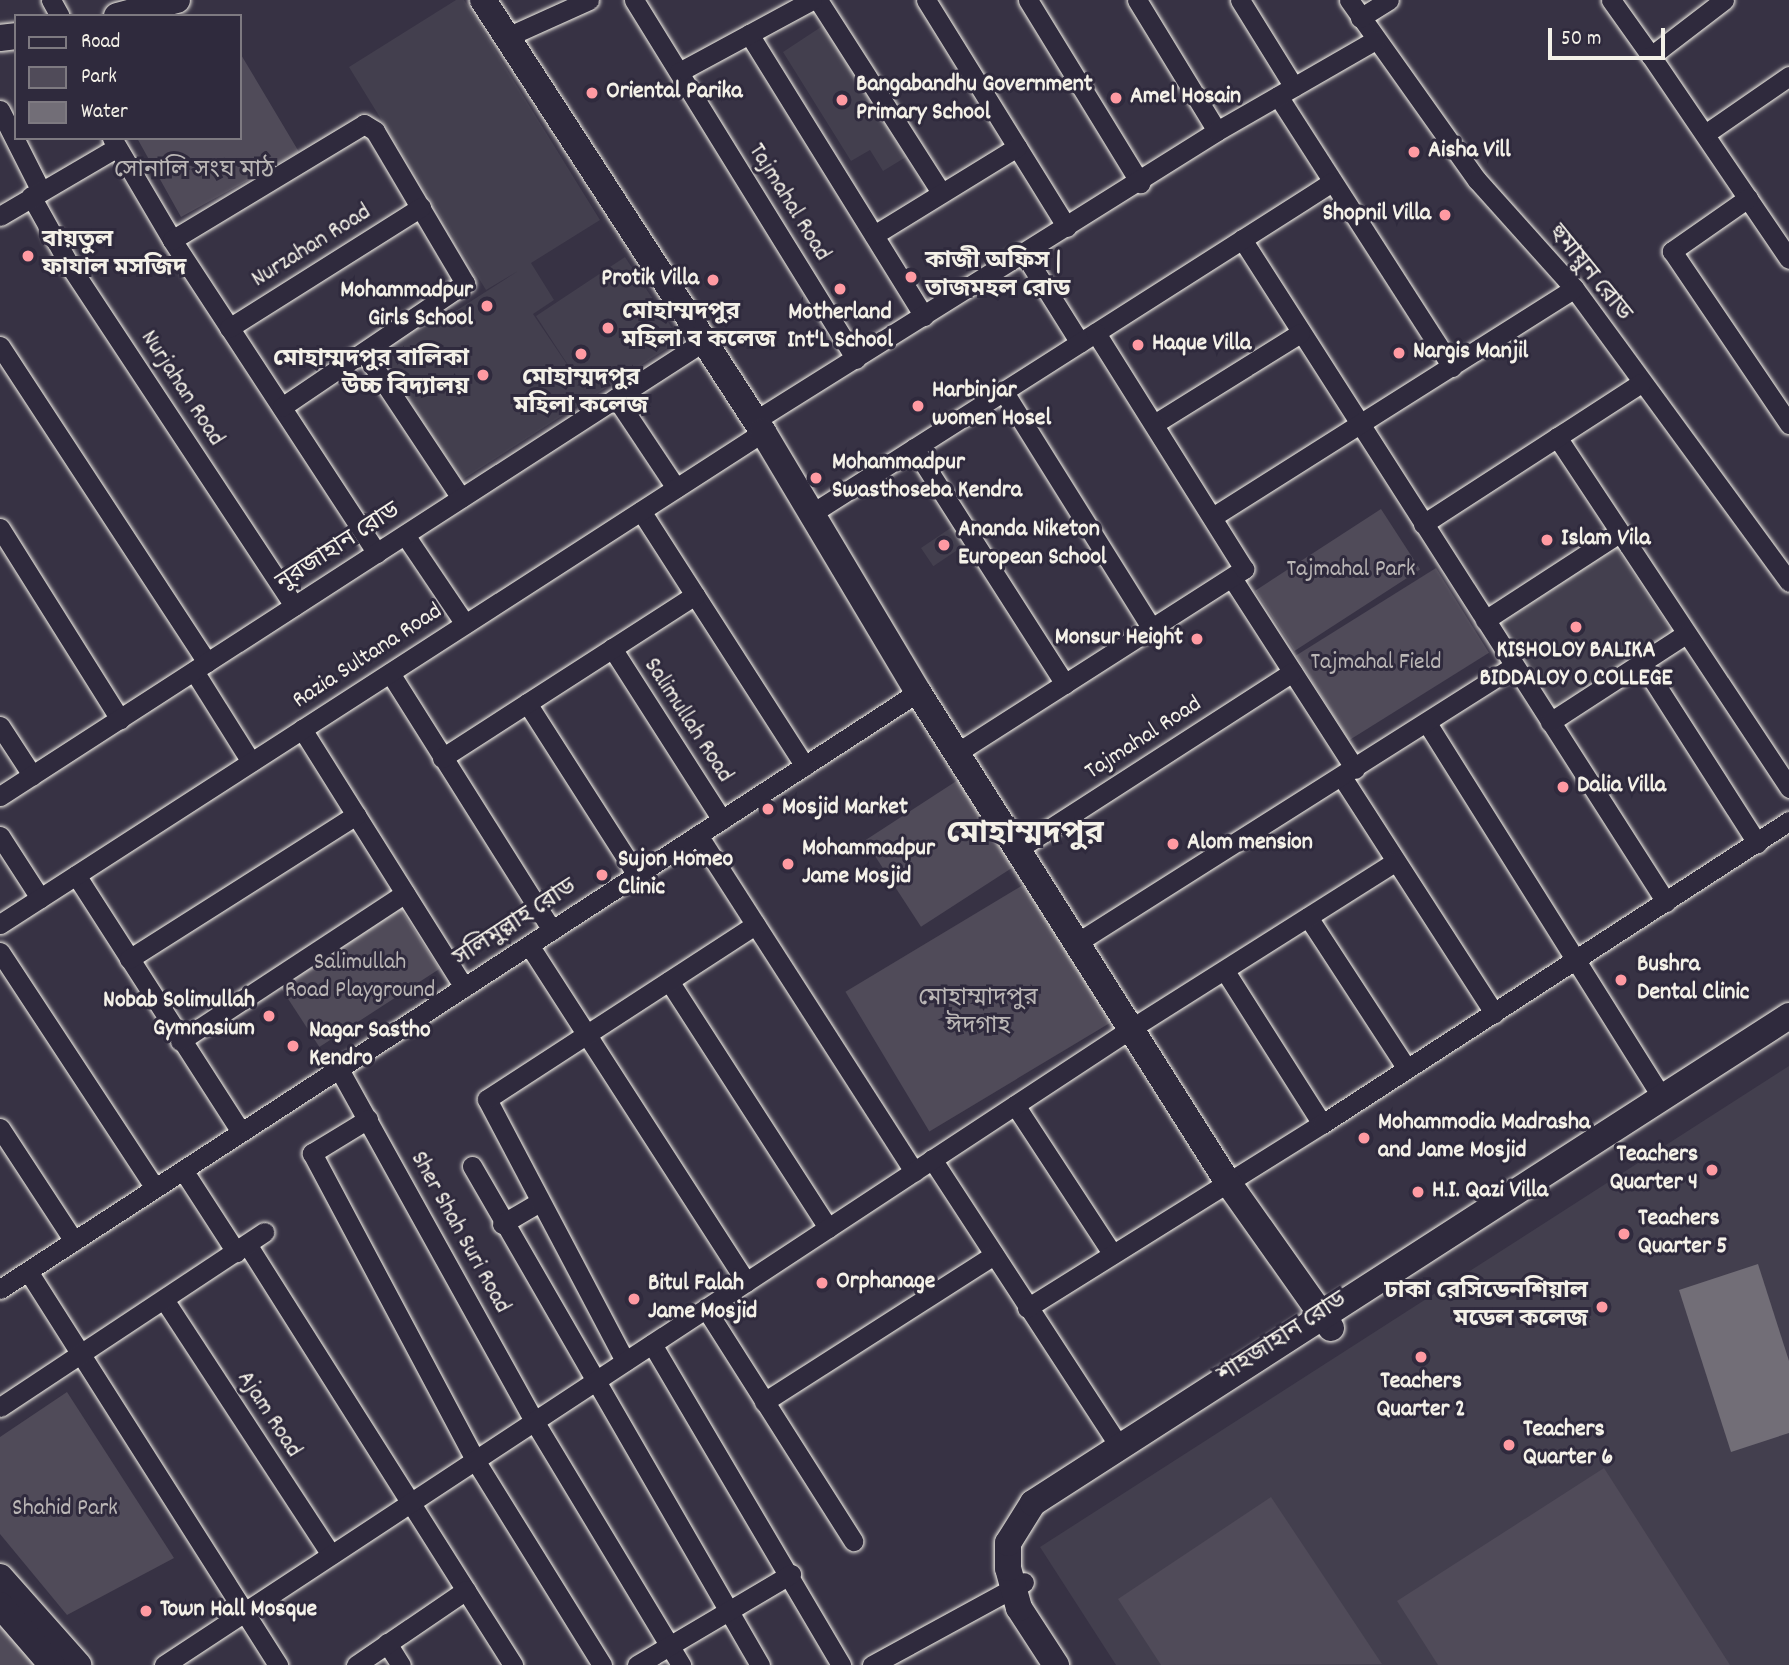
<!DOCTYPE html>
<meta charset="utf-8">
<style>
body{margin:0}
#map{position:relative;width:1789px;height:1665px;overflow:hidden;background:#373244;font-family:Dekko,"Noto Sans Bengali",sans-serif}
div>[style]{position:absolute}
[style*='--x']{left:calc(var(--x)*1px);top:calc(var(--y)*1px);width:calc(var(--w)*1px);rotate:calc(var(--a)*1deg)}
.built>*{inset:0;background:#433f4e;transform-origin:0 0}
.green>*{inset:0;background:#504b59;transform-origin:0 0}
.water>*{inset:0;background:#726e77}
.roads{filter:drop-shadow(0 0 2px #f4f1e8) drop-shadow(0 0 2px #f4f1e8)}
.street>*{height:19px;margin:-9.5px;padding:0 9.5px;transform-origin:9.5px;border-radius:9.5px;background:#2f2a3d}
.secondary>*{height:26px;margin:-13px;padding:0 13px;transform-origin:13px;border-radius:13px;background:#2f2a3d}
.dots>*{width:19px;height:19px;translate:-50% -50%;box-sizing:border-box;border:4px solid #2f2a3d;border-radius:50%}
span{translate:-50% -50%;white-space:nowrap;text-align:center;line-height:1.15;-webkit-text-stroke:6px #2f2a3d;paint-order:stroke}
.poi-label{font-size:24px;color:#f4f1e8;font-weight:700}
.left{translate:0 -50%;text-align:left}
.right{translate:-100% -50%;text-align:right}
.park-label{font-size:24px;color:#bbb7b6}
.street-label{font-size:24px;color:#f4f1e8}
.district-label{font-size:32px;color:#f4f1e8;font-weight:700}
.legend{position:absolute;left:14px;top:14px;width:228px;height:126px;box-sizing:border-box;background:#2f2a3d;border:2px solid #7e7a81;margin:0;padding:9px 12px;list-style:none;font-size:21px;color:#f4f1e8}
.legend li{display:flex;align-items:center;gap:14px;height:35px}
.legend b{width:35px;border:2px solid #7e7a81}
.scale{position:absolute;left:1548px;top:28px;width:117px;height:32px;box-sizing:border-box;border:4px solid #f4f1e8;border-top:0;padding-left:9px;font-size:21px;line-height:24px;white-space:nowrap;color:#f4f1e8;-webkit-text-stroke:5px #2f2a3d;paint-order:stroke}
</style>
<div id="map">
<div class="built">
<i style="clip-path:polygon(456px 0,464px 0,600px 220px,531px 263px,554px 300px,533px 314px,587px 394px,536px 316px,625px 257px,680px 340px,462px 480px,376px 351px,445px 306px,451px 314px,518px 271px,486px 290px,349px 67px)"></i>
<i style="clip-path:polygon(824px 25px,906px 157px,883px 171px,870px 150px,851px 161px,783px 52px)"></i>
<i style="left:955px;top:525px;width:22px;height:41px;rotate:56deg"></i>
<i style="left:1611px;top:541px;width:112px;height:140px;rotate:56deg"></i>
<i style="clip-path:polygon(1789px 1066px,1789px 1665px,1116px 1665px,1040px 1547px)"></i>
</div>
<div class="green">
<i style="clip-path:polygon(240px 53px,299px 152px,181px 217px,137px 138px,240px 138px)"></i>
<i style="left:1381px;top:509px;width:72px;height:150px;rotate:57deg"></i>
<i style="left:1436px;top:568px;width:100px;height:165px;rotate:58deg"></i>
<i style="left:958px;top:780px;width:103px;height:111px;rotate:57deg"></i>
<i style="left:1028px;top:882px;width:163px;height:213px;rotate:59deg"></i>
<i style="left:399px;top:907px;width:74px;height:143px;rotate:57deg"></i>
<i style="clip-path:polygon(67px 1392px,174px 1558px,67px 1615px,0 1534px,0 1437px)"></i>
<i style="clip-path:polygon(1604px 1468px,1730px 1665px,1438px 1665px,1397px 1601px)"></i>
<i style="clip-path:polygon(1271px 1497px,1382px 1664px,1161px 1665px,1118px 1599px)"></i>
<i style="clip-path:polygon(0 1622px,36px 1665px,0 1665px)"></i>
</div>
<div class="water">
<i style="clip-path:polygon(1758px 1264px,1789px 1361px,1789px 1433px,1731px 1452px,1679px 1290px)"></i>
</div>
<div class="roads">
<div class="street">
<i style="--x:51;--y:0;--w:18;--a:61"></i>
<i style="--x:634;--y:0;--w:422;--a:58.3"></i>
<i style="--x:818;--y:0;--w:228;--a:57.4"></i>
<i style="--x:926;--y:0;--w:267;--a:58.2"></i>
<i style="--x:1028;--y:0;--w:215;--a:58.5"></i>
<i style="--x:1137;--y:0;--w:153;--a:58.6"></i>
<i style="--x:1240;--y:0;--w:102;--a:58.2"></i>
<i style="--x:1349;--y:0;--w:221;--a:54.6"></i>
<i style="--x:1477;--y:180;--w:145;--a:48.1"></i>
<i style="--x:1574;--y:288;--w:364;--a:53.8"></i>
<i style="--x:1611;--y:0;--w:69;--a:54.5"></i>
<i style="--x:1651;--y:56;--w:92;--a:-37.5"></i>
<i style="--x:1360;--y:18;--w:34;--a:-32"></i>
<i style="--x:749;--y:34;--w:332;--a:58.2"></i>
<i style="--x:507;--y:37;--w:90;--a:-24.3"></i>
<i style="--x:1651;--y:56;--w:245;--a:55.8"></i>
<i style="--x:679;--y:72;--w:151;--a:-28.4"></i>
<i style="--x:1278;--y:96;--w:322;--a:57.3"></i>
<i style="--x:0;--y:110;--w:91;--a:63.2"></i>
<i style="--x:1705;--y:134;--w:102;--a:-34.6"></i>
<i style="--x:112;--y:138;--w:118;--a:59.5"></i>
<i style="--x:172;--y:240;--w:374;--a:56.8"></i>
<i style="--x:31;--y:196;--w:80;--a:60.9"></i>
<i style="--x:70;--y:266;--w:407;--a:56.6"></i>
<i style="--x:1748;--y:198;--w:93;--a:145.1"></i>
<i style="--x:1672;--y:251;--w:209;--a:55.9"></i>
<i style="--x:0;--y:216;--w:134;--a:-30.4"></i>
<i style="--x:874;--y:235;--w:168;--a:-31.6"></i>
<i style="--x:1242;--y:239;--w:787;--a:57.4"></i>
<i style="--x:172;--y:240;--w:224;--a:-31.1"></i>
<i style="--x:364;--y:124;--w:13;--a:32"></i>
<i style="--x:375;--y:131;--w:177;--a:59.4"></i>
<i style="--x:465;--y:283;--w:221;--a:145.9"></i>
<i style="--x:1023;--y:252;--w:107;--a:57.9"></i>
<i style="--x:229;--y:328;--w:227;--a:-32.2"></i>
<i style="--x:0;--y:346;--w:378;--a:56.8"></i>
<i style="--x:364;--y:352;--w:175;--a:56.4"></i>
<i style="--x:1004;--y:392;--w:281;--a:58"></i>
<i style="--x:616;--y:398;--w:108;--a:56.3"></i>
<i style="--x:756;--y:420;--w:544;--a:-32.08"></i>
<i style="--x:1217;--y:131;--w:182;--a:-29.9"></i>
<i style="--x:1154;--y:424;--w:172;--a:-31.9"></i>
<i style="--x:1557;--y:437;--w:421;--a:56.5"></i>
<i style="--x:914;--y:448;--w:280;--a:57.4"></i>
<i style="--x:641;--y:511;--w:303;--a:57.3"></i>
<i style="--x:814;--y:512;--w:614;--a:-32.5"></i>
<i style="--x:1214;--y:516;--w:426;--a:-32.3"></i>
<i style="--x:1423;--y:524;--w:260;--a:-32.9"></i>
<i style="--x:0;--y:528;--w:226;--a:57.9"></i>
<i style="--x:405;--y:535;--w:107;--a:56"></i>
<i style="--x:1232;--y:578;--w:227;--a:57.2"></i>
<i style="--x:1485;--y:620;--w:160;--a:-33"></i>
<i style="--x:612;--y:648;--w:204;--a:57.4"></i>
<i style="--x:1642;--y:663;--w:214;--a:57.4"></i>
<i style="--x:194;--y:671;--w:107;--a:57.9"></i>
<i style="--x:390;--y:673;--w:304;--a:57.8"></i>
<i style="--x:527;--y:703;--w:204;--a:57.4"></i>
<i style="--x:1550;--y:722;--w:160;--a:-33"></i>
<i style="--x:1427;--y:723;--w:440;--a:57.9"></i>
<i style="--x:0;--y:726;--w:59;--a:56.9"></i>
<i style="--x:302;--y:729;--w:305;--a:57.9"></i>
<i style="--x:958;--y:752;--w:340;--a:-32.6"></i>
<i style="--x:1244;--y:569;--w:279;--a:-122.1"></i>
<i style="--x:442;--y:758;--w:301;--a:-32.8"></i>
<i style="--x:1342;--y:777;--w:281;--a:57.2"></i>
<i style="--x:0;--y:796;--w:838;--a:-32.87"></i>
<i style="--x:698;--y:835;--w:400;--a:57.3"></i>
<i style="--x:0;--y:836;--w:74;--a:57.2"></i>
<i style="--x:1021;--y:847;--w:323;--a:-32.8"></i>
<i style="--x:76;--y:875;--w:305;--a:57.3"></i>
<i style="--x:1308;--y:917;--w:181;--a:56.9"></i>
<i style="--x:0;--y:924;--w:908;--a:-32.81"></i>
<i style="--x:1078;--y:942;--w:516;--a:-32.33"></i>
<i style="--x:529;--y:945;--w:401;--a:57.2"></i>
<i style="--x:0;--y:952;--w:282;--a:56.7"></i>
<i style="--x:129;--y:959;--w:269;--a:-32.4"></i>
<i style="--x:1225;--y:971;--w:181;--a:57.6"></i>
<i style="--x:669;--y:981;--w:294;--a:57.2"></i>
<i style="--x:180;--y:1041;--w:269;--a:-33.3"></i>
<i style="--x:339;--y:1069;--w:402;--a:61"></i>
<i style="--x:534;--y:1421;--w:285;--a:58.9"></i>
<i style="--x:1015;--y:1105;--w:177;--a:56.8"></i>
<i style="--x:368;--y:1119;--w:66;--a:148.7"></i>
<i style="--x:312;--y:1153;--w:348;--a:62"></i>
<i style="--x:475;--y:1460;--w:241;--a:58.2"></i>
<i style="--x:0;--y:1128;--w:135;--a:56.8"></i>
<i style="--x:932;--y:1159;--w:343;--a:56.9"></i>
<i style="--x:472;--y:1166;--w:576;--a:60.01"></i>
<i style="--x:183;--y:1170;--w:98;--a:57.1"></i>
<i style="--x:502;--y:1224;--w:42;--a:-30.3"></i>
<i style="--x:247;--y:1244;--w:498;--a:57.7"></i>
<i style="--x:28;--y:1271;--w:467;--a:57.6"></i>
<i style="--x:0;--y:1289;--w:1095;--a:-33.04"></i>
<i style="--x:165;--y:1301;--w:303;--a:56.8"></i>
<i style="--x:1027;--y:1308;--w:348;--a:-32"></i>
<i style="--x:1322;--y:1124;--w:557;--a:-32.98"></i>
<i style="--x:706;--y:1309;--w:275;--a:57.6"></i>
<i style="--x:652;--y:1344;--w:373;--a:59.5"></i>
<i style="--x:625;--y:1361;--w:296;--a:-117.8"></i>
<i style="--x:487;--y:1099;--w:320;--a:-33"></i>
<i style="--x:764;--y:1402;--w:273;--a:-32.6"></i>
<i style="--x:0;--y:1407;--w:317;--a:-33.5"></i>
<i style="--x:387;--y:1643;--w:26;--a:58"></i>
<i style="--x:164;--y:1665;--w:1159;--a:-33.35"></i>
<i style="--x:1132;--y:1028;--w:311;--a:-32.3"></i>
<i style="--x:356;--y:1665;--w:133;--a:-34.3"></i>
<i style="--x:637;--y:1665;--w:179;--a:-30.6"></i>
<i style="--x:872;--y:1665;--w:173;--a:-28.6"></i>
</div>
<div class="secondary">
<i style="--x:483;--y:0;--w:515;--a:57.05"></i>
<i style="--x:763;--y:432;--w:303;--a:59.2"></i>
<i style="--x:918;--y:692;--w:578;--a:57.71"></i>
<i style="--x:1227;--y:1181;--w:180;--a:54.7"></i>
<i style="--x:117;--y:16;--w:62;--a:-14.9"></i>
<i style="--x:0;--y:38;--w:16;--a:-7"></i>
<i style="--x:0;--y:1577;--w:118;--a:48.4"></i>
<i style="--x:0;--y:1605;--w:79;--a:49.1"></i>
<i style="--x:1056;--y:1665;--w:68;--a:-123"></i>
<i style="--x:1019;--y:1608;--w:41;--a:-105.4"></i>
<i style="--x:1008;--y:1568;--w:25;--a:-90"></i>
<i style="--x:1008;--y:1543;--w:47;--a:-58"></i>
<i style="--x:1033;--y:1503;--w:899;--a:-32.79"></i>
</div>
</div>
<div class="dots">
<i style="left:592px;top:93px;background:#ff9aa2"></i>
<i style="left:1116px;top:98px;background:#ff9aa2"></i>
<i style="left:842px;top:100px;background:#ff9aa2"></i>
<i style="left:1414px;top:152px;background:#ff9aa2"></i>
<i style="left:1445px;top:215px;background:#ff9aa2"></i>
<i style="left:28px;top:256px;background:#ff9aa2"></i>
<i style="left:911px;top:277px;background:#ff9aa2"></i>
<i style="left:713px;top:280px;background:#ff9aa2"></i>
<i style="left:840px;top:289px;background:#ff9aa2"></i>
<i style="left:487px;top:306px;background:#ff9aa2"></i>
<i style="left:608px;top:328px;background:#ff9aa2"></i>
<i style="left:1138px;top:345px;background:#ff9aa2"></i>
<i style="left:1399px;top:353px;background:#ff9aa2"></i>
<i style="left:581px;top:354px;background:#ff9aa2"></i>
<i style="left:483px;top:375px;background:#ff9aa2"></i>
<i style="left:918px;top:406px;background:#ff9aa2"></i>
<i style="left:816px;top:478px;background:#ff9aa2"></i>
<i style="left:1547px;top:540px;background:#ff9aa2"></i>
<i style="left:944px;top:545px;background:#ff9aa2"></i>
<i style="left:1576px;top:627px;background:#ff9aa2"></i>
<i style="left:1197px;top:639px;background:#ff9aa2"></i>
<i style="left:1563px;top:787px;background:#ff9aa2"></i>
<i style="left:768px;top:809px;background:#ff9aa2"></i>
<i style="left:1173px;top:844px;background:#ff9aa2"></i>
<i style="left:788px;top:864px;background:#ff9aa2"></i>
<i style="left:602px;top:875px;background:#ff9aa2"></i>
<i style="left:1621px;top:980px;background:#ff9aa2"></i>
<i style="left:269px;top:1016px;background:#ff9aa2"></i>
<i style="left:293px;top:1046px;background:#ff9aa2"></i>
<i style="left:1364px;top:1138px;background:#ff9aa2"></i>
<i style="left:1712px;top:1170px;background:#ff9aa2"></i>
<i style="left:1418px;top:1192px;background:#ff9aa2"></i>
<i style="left:1624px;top:1234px;background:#ff9aa2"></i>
<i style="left:822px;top:1283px;background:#ff9aa2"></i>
<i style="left:634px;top:1299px;background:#ff9aa2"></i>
<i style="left:1602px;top:1307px;background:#ff9aa2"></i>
<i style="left:1421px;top:1357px;background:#ff9aa2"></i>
<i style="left:1509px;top:1445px;background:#ff9aa2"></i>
<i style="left:146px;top:1611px;background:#ff9aa2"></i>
</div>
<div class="poi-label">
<span class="left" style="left:856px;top:100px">Bangabandhu Government<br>Primary School</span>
<span class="left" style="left:606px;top:93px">Oriental Parika</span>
<span class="left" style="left:1130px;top:98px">Amel Hosain</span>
<span class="left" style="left:1428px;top:152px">Aisha Vill</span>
<span class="right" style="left:1431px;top:215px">Shopnil Villa</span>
<span class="left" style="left:42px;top:256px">বায়তুল<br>ফাযাল মসজিদ</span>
<span class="left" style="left:925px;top:277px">কাজী অফিস |<br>তাজমহল রোড</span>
<span class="right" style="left:699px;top:280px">Protik Villa</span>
<span class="right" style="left:473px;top:306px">Mohammadpur<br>Girls School</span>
<span class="left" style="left:622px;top:328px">মোহাম্মদপুর<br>মহিলা ব কলেজ</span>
<span style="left:840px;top:328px">Motherland<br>Int'L School</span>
<span class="left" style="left:1152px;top:345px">Haque Villa</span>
<span class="left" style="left:1413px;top:353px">Nargis Manjil</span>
<span class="right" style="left:469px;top:375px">মোহাম্মদপুর বালিকা<br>উচ্চ বিদ্যালয়</span>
<span style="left:581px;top:394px">মোহাম্মদপুর<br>মহিলা কলেজ</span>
<span class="left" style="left:932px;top:406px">Harbinjar<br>women Hosel</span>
<span class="left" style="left:832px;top:478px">Mohammadpur<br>Swasthoseba Kendra</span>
<span class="left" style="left:958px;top:545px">Ananda Niketon<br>European School</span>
<span class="left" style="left:1561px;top:540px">Islam Vila</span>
<span class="right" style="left:1183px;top:639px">Monsur Height</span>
<span style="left:1576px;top:666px">KISHOLOY BALIKA<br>BIDDALOY O COLLEGE</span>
<span class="left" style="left:1577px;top:787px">Dalia Villa</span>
<span class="left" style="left:782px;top:809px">Mosjid Market</span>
<span class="left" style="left:1187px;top:844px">Alom mension</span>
<span class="left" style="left:802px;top:864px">Mohammadpur<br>Jame Mosjid</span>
<span class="left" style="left:618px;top:875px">Sujon Homeo<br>Clinic</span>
<span class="left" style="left:1637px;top:980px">Bushra<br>Dental Clinic</span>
<span class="right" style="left:255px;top:1016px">Nobab Solimullah<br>Gymnasium</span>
<span class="left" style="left:309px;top:1046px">Nagar Sastho<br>Kendro</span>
<span class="left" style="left:1378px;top:1138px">Mohammodia Madrasha<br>and Jame Mosjid</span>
<span class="right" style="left:1698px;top:1170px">Teachers<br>Quarter 4</span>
<span class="left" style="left:1432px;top:1192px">H.I. Qazi Villa</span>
<span class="left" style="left:1638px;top:1234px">Teachers<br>Quarter 5</span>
<span class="left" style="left:836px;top:1283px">Orphanage</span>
<span class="left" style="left:648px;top:1299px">Bitul Falah<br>Jame Mosjid</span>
<span class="right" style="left:1588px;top:1307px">ঢাকা রেসিডেনশিয়াল<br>মডেল কলেজ</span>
<span style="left:1421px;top:1397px">Teachers<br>Quarter 2</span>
<span class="left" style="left:1523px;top:1445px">Teachers<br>Quarter 6</span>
<span class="left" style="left:160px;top:1611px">Town Hall Mosque</span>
</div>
<div class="park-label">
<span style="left:194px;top:172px">সোনালি সংঘ মাঠ</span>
<span style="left:1351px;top:571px">Tajmahal Park</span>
<span style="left:1376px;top:664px">Tajmahal Field</span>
<span style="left:360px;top:978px">Salimullah<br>Road Playground</span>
<span style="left:978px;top:1014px">মোহাম্মাদপুর<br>ঈদগাহ</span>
<span style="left:65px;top:1510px">Shahid Park</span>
</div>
<div class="street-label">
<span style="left:788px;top:203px;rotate:58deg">Tajmahal Road</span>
<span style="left:312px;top:247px;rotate:-32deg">Nurzahan Road</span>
<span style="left:1589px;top:274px;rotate:51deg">হুমায়ুন রোড</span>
<span style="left:181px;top:389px;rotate:57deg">Nurjahan Road</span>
<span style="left:339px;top:548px;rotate:-33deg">নুরজাহান রোড</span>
<span style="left:368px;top:657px;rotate:-33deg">Razia Sultana Road</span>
<span style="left:687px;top:721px;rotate:57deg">Salimullah Road</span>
<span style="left:1144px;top:739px;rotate:-33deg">Tajmahal Road</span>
<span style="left:516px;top:924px;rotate:-33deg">সলিমুল্লাহ রোড</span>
<span style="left:459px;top:1233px;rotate:61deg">Sher Shah Suri Road</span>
<span style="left:1283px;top:1339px;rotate:-33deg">শাহজাহান রোড</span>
<span style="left:268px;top:1415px;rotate:57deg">Ajam Road</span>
</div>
<div class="district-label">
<span style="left:1025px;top:836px">মোহাম্মদপুর</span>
</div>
<ul class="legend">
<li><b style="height:9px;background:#2f2a3d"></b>Road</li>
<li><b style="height:19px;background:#504b59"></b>Park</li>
<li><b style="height:19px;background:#726e77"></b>Water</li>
</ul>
<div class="scale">50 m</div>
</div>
